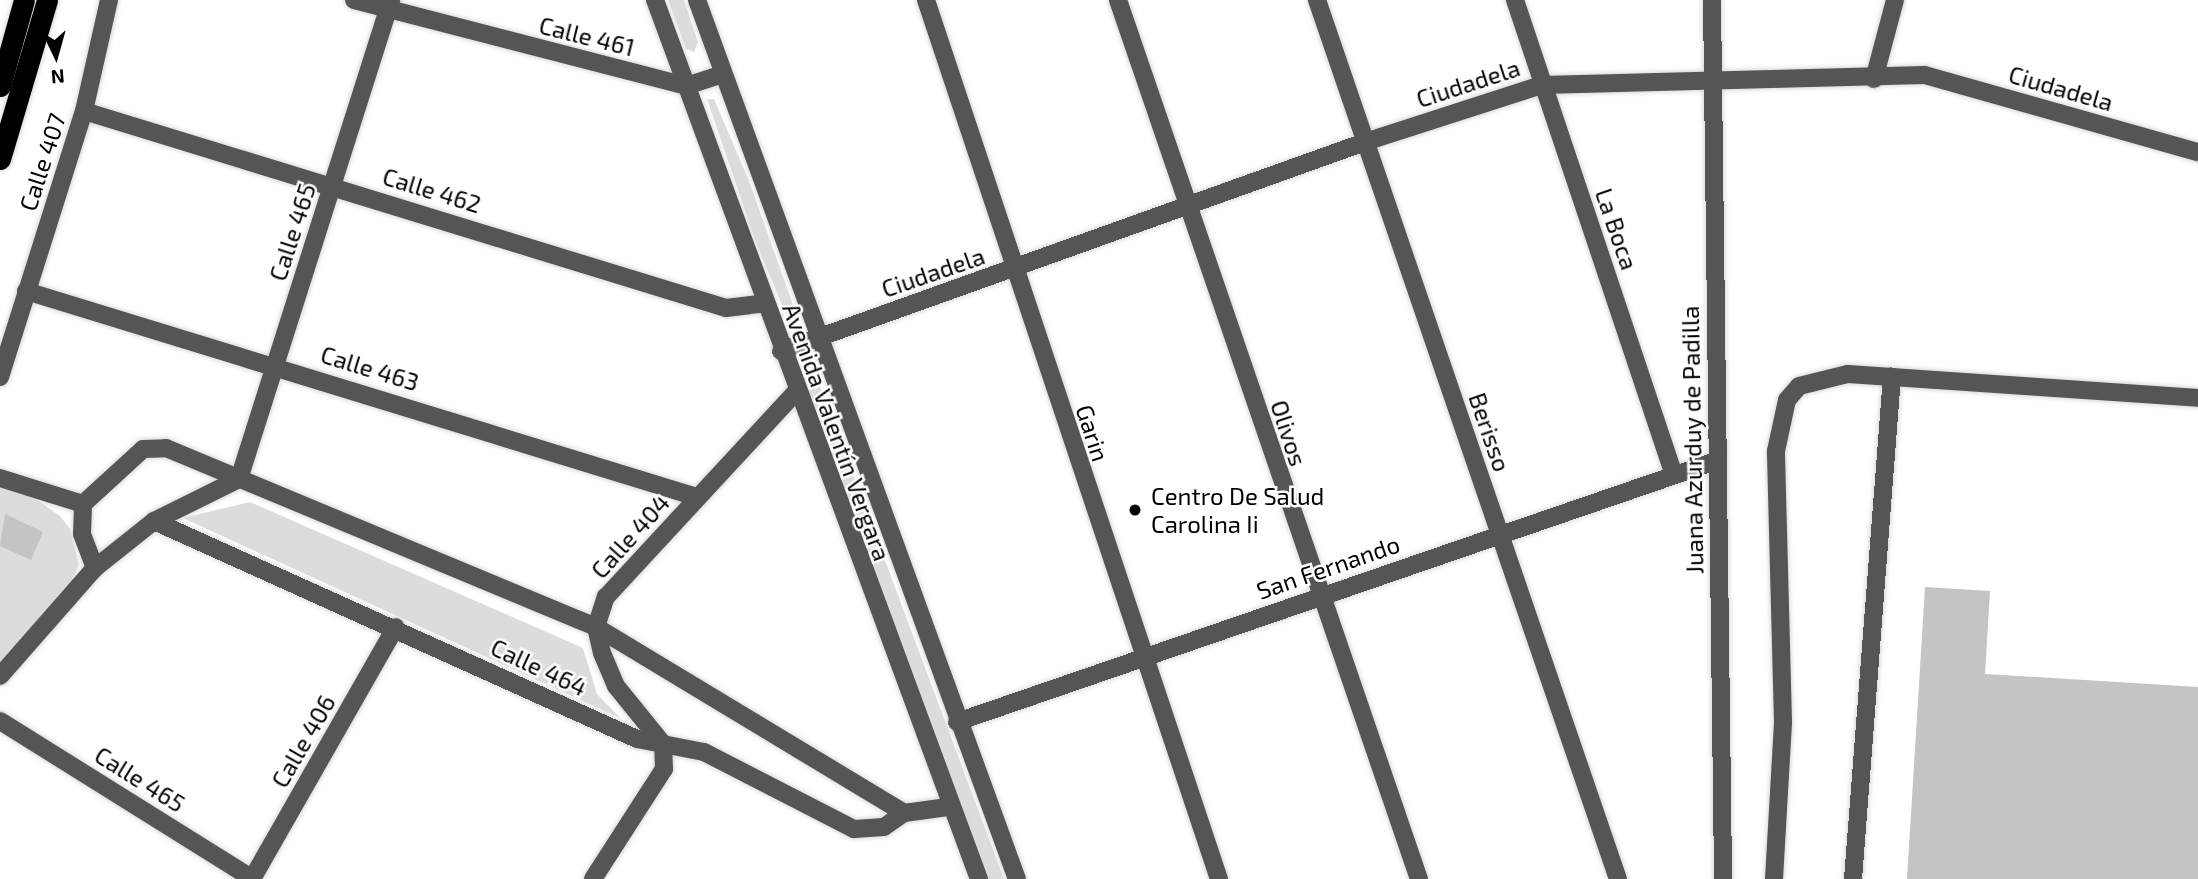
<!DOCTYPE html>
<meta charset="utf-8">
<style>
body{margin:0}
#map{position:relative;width:2198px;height:879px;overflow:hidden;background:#fff;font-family:"Exo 2",sans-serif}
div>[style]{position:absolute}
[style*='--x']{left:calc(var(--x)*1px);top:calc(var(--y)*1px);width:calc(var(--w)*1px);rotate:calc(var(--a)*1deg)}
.green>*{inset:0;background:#dcdcdc}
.building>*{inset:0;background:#c4c4c4}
.roads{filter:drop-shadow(0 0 2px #dbdbdb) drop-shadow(0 0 2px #dbdbdb)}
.minor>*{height:18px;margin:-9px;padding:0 9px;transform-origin:9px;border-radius:9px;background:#555}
.highway>*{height:21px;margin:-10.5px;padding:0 10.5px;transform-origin:10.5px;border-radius:10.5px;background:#000}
.dots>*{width:19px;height:19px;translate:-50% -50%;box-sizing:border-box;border:4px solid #fff;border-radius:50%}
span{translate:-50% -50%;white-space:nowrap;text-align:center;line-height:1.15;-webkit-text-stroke:5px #fff;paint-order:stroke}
.street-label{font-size:24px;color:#000}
.poi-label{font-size:24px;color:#000}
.left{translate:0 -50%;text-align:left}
.north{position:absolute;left:21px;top:21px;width:70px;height:70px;-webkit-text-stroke:5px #fff;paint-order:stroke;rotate:175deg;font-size:19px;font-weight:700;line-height:28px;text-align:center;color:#000}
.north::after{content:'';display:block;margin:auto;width:24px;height:32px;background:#000;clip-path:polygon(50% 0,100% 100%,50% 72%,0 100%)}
</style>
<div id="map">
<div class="green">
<i style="clip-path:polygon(668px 0,684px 0,698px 42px,694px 52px,686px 49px)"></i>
<i style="clip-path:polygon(707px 99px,714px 99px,749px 181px,797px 316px,794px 323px,788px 319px,756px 243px)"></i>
<i style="clip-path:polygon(805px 369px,815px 373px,1004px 879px,988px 879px,803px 382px)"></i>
<i style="clip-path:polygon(0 485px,27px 493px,60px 516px,70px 529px,79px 565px,70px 585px,0 662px)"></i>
<i style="clip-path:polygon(250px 502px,583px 648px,597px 694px,620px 718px,183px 518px)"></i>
</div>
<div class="building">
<i style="clip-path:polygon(5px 514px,43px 532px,31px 560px,0 546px)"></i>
<i style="clip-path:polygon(1925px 587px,1990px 591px,1985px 674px,2198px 687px,2198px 879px,1907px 879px)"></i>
</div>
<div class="roads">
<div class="minor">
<i style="--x:354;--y:0;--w:343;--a:14.5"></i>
<i style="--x:686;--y:86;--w:39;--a:-18"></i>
<i style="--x:655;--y:0;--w:937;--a:69.77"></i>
<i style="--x:697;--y:0;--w:935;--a:70"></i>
<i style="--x:926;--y:0;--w:927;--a:71.57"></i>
<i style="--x:1118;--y:0;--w:929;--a:71.1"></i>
<i style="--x:1317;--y:0;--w:929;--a:71.1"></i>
<i style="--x:1515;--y:0;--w:500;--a:71.5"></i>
<i style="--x:1712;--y:0;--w:879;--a:89.28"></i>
<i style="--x:1874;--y:79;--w:82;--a:-75.1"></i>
<i style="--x:84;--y:111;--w:672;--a:17.06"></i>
<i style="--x:726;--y:308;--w:39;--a:-7"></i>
<i style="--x:26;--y:291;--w:702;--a:17.07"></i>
<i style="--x:781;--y:351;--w:620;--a:-19.69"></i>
<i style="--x:1365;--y:142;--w:186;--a:-17.9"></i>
<i style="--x:1542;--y:85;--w:383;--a:-1.5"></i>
<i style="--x:1925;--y:75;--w:284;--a:15.8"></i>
<i style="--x:0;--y:377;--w:279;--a:-72.5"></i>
<i style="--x:84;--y:111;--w:114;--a:-77.3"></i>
<i style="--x:0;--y:478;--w:87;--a:17.4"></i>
<i style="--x:239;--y:479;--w:503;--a:-72.39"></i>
<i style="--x:154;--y:521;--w:530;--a:24.29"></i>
<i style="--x:637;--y:739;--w:68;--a:11"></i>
<i style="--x:704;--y:752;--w:169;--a:27.2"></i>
<i style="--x:854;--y:829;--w:30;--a:-4"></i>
<i style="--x:884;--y:827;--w:24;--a:-35"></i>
<i style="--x:904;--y:813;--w:44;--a:-7.8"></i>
<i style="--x:95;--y:568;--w:36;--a:-111"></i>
<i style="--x:82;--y:534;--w:30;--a:-88"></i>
<i style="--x:83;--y:504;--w:81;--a:-42.5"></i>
<i style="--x:143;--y:449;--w:23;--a:-2"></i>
<i style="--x:166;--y:448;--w:466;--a:22.6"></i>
<i style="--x:596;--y:627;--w:360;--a:31.1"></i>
<i style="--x:0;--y:676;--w:144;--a:-48.7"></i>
<i style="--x:95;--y:568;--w:75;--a:-38.5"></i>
<i style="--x:154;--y:521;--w:95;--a:-26.3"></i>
<i style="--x:0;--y:721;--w:298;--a:32"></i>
<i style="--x:957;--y:722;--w:803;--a:-18.98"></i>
<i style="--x:252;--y:879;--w:290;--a:-60.3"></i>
<i style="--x:593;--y:879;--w:131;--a:-57.2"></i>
<i style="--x:664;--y:769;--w:25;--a:-92"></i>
<i style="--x:663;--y:744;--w:75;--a:-129"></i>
<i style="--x:616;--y:686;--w:36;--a:-113"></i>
<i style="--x:602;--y:653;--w:27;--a:-103"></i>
<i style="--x:596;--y:627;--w:32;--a:-72"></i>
<i style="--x:606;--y:597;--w:280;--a:-47.2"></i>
<i style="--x:1774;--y:879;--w:157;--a:-86.7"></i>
<i style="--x:1783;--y:722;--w:271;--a:-91.5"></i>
<i style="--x:1776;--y:451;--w:52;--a:-77.8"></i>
<i style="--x:1787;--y:400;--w:18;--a:-49"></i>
<i style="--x:1799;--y:386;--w:50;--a:-13.8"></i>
<i style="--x:1848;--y:374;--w:351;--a:3.9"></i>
<i style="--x:1853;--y:879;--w:504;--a:-85.56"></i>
</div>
<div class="highway">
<i style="--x:0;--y:86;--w:89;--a:-74.4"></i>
<i style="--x:0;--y:159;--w:166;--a:-73.5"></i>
</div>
</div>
<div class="dots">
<i style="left:1135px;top:510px;background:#000"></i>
</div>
<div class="street-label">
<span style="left:587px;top:36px;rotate:14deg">Calle 461</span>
<span style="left:1468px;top:83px;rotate:-18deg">Ciudadela</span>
<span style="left:2061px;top:88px;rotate:16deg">Ciudadela</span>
<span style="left:42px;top:162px;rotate:-72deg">Calle 407</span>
<span style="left:432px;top:190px;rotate:17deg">Calle 462</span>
<span style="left:1617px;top:229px;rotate:71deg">La Boca</span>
<span style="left:292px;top:232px;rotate:-72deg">Calle 465</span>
<span style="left:933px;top:272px;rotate:-19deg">Ciudadela</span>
<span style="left:370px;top:368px;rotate:17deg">Calle 463</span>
<span style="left:837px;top:432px;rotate:70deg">Avenida Valentín Vergara</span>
<span style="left:1490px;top:432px;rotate:71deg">Berisso</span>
<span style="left:1093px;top:433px;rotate:72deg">Garin</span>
<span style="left:1289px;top:433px;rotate:72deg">Olivos</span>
<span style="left:1692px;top:440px;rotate:-91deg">Juana Azurduy de Padilla</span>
<span style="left:630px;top:536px;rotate:-48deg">Calle 404</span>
<span style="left:1328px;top:567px;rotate:-19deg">San Fernando</span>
<span style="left:539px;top:667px;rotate:25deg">Calle 464</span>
<span style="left:303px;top:741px;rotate:-60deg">Calle 406</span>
<span style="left:140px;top:779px;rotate:32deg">Calle 465</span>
</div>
<div class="poi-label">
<span class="left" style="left:1151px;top:510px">Centro De Salud<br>Carolina Ii</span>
</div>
<div class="north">N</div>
</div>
